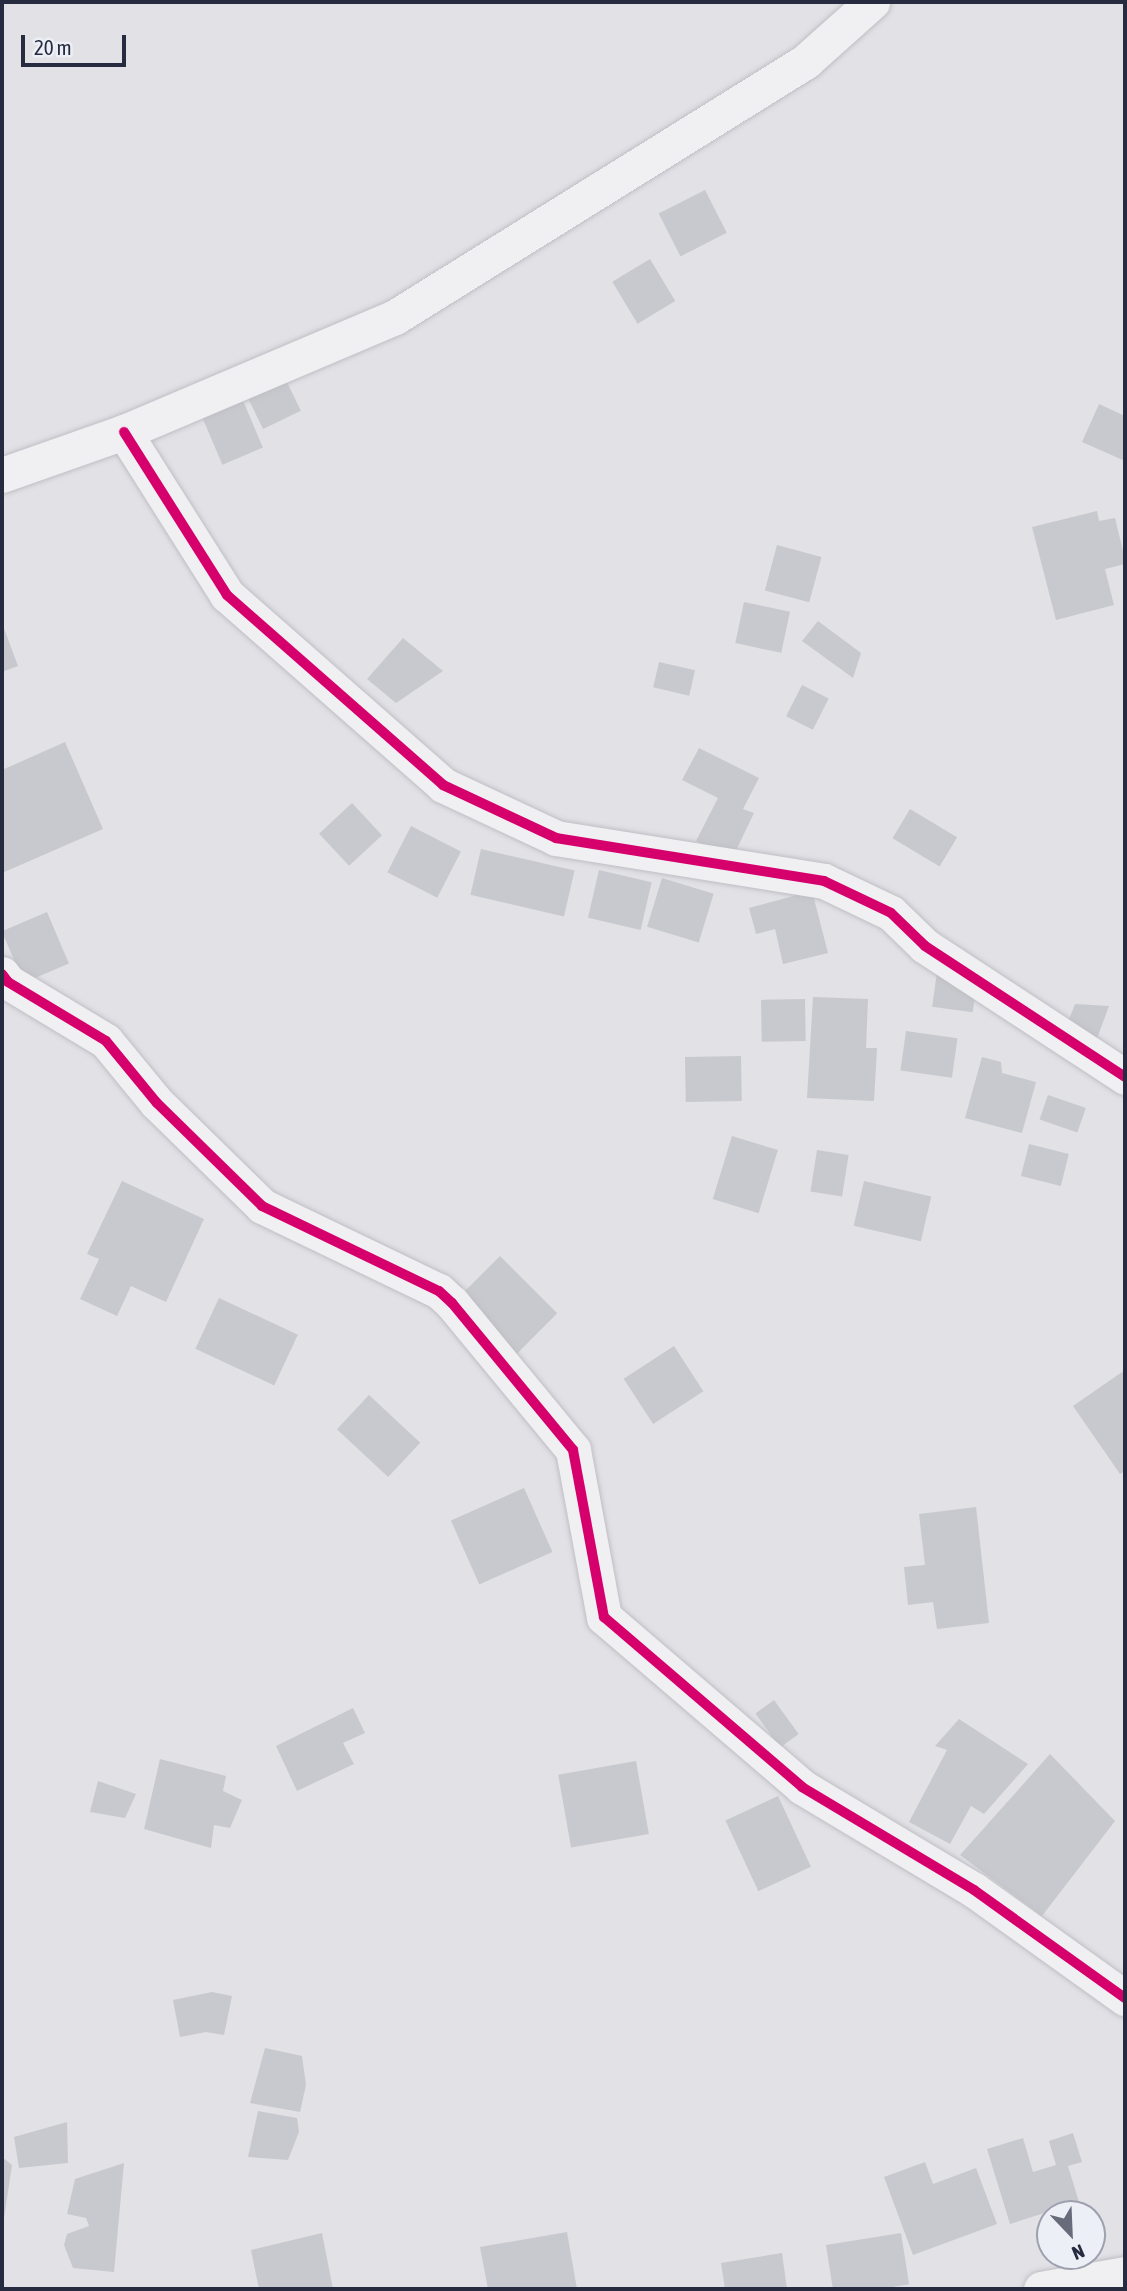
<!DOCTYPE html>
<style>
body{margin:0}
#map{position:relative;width:1127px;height:2291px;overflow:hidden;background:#e1e1e6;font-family:"Asap Condensed",sans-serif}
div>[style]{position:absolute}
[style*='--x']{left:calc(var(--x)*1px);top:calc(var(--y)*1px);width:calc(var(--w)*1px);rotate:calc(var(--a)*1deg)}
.building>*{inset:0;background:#c8c9ce;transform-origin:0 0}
.roads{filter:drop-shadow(0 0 2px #bebec4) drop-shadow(0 0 2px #bebec4)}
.street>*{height:35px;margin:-17.5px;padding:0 17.5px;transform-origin:17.5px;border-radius:17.5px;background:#f0f0f3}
.cycleway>*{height:10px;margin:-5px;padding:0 5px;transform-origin:5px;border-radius:5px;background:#d6006c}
span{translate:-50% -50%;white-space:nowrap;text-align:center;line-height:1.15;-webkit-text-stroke:7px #edeff6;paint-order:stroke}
.frame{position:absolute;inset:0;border:4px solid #262b40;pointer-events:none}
.north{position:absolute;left:1036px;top:2200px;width:70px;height:70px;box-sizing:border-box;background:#edeff6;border:2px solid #9da1ad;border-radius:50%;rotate:157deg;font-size:19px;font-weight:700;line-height:28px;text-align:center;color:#262b40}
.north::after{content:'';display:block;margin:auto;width:24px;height:32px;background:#676b7a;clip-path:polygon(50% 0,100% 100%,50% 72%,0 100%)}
.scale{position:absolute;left:21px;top:35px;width:105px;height:32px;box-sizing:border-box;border:4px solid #262b40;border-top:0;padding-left:9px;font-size:21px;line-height:24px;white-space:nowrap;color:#262b40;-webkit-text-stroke:5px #edeff6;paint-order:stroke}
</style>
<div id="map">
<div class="building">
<i style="left:705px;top:190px;width:48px;height:52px;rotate:63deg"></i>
<i style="left:650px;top:259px;width:49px;height:44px;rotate:59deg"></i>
<i style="left:282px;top:372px;width:43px;height:42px;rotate:64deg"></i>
<i style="left:241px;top:396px;width:56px;height:44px;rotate:67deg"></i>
<i style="clip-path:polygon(1099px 404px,1125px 416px,1125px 461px,1082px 442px)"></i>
<i style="clip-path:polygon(1097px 511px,1099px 521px,1115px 518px,1125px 559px,1125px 564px,1105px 569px,1114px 605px,1056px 620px,1032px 527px)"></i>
<i style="left:777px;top:545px;width:46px;height:47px;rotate:15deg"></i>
<i style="left:744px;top:602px;width:47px;height:42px;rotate:12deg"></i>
<i style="clip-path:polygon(818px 621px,861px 653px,853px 678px,802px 641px)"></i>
<i style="clip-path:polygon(2px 623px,18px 666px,2px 672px)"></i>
<i style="clip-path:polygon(403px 638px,443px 671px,396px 703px,367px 679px)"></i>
<i style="left:659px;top:662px;width:37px;height:26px;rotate:13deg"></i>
<i style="left:802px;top:685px;width:30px;height:35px;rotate:27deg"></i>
<i style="clip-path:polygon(65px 742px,103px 829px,2px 873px,2px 770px)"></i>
<i style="clip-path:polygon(699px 748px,759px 778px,743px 809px,754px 813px,732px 859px,696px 841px,718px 798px,682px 780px)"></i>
<i style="left:352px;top:803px;width:44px;height:45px;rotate:47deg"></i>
<i style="left:910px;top:809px;width:55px;height:34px;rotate:31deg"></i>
<i style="left:411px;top:826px;width:56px;height:52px;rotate:27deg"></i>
<i style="left:481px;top:849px;width:96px;height:47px;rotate:13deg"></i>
<i style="left:599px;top:870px;width:54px;height:49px;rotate:13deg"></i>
<i style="left:662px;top:878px;width:54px;height:51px;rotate:17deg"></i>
<i style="clip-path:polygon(812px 891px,828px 953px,783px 964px,775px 929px,756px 934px,749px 908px)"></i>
<i style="left:47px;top:912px;width:56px;height:49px;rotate:67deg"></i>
<i style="left:937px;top:972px;width:41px;height:35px;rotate:8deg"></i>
<i style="clip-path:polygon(813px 997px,868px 999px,866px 1048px,877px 1048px,874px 1101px,807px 1098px)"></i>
<i style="left:805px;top:999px;width:42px;height:44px;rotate:89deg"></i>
<i style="clip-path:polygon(1075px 1004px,1109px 1006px,1089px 1060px,1058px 1048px)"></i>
<i style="left:906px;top:1031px;width:52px;height:40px;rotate:8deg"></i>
<i style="left:741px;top:1056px;width:45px;height:56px;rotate:89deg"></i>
<i style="clip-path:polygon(982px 1057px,1001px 1062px,1002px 1073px,1036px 1082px,1022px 1133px,965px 1118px)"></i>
<i style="left:1048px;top:1095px;width:40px;height:26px;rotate:19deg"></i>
<i style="left:732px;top:1136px;width:48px;height:66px;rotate:17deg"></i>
<i style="left:1029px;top:1144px;width:41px;height:33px;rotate:14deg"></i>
<i style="left:817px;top:1150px;width:32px;height:42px;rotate:9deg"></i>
<i style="clip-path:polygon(122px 1181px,204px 1219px,166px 1302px,131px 1286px,117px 1316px,80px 1299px,99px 1259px,87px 1254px)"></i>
<i style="left:864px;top:1181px;width:69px;height:46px;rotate:13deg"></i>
<i style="left:500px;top:1256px;width:81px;height:67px;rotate:45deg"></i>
<i style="left:219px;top:1298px;width:87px;height:56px;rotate:25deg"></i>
<i style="left:674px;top:1346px;width:54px;height:60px;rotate:57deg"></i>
<i style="clip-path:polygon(1125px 1370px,1125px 1471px,1120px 1474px,1073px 1406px)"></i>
<i style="left:369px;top:1395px;width:70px;height:47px;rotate:43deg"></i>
<i style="left:524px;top:1488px;width:70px;height:80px;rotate:66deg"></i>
<i style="clip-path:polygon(976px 1507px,989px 1623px,937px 1629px,933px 1602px,908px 1605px,904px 1567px,925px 1565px,919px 1514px)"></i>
<i style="left:774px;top:1700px;width:42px;height:23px;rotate:54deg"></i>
<i style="clip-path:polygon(353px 1708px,365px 1733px,343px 1743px,354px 1764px,297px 1791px,276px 1746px)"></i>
<i style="clip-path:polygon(959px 1719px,1028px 1764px,984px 1814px,971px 1806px,950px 1844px,909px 1822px,947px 1750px,935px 1746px)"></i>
<i style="clip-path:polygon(1050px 1754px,1115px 1821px,1042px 1916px,960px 1855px)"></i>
<i style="clip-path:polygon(160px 1759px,226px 1776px,223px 1791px,242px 1800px,230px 1828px,214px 1825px,211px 1848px,144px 1829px)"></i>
<i style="left:636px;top:1761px;width:74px;height:79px;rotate:80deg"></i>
<i style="clip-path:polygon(98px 1781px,136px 1794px,125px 1818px,90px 1812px)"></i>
<i style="left:778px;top:1796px;width:78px;height:58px;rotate:65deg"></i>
<i style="clip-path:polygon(212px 1992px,232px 1996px,224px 2035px,206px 2032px,180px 2037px,173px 2000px)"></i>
<i style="clip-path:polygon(265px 2048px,302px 2056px,306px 2085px,300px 2112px,250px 2103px)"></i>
<i style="clip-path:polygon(258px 2111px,297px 2118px,299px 2132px,288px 2160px,248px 2157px)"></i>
<i style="clip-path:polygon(67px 2122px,68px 2163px,19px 2168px,14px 2137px)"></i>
<i style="clip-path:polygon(1073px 2133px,1082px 2162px,1068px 2166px,1079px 2202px,1010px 2224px,987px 2149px,1023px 2138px,1033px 2172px,1056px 2165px,1049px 2141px)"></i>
<i style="clip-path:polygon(2px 2157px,12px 2165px,3px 2225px,2px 2225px)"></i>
<i style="clip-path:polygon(925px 2162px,933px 2184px,976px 2168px,997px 2224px,913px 2255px,884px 2177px)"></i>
<i style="clip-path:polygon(124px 2163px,114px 2272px,73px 2268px,64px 2245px,67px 2234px,89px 2226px,86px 2218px,67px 2214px,75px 2179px)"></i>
<i style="clip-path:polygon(567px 2232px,577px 2289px,488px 2289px,480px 2247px)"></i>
<i style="clip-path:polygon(322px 2233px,333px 2289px,259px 2289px,251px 2250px)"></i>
<i style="left:901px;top:2233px;width:52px;height:76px;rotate:81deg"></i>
<i style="clip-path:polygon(782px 2253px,787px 2289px,725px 2289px,721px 2263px)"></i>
</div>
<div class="roads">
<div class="street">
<i style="--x:124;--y:432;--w:193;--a:57.7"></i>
<i style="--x:227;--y:595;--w:288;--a:41.3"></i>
<i style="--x:443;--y:785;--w:125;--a:25.1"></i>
<i style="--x:556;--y:838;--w:271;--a:9.1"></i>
<i style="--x:824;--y:881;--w:74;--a:25.5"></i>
<i style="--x:891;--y:913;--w:47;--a:44.1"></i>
<i style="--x:925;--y:946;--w:239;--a:33.2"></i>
<i style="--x:2;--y:475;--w:129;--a:-19.4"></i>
<i style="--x:124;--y:432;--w:294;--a:-23"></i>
<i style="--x:395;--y:317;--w:484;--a:-31.9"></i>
<i style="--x:806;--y:61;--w:89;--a:-41.8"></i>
<i style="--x:2;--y:974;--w:10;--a:53"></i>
<i style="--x:8;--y:982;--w:114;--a:31"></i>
<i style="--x:106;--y:1041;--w:80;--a:50.6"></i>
<i style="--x:157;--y:1103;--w:147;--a:44.4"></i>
<i style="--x:262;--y:1206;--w:196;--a:25.7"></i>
<i style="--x:439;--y:1291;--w:18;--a:43"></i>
<i style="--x:452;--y:1303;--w:190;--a:50.5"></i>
<i style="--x:573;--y:1450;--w:170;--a:79.5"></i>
<i style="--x:604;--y:1617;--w:261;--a:40.6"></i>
<i style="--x:802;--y:1787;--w:200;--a:30.9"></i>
<i style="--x:974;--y:1890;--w:186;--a:35.6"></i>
<i style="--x:1041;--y:2289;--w:85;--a:-10.1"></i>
</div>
</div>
<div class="cycleway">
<i style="--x:124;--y:432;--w:193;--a:57.7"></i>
<i style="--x:227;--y:595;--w:288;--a:41.3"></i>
<i style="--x:443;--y:785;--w:125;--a:25.1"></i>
<i style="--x:556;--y:838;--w:271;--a:9.1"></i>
<i style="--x:824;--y:881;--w:74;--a:25.5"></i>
<i style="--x:891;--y:913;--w:47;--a:44.1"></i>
<i style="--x:925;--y:946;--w:239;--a:33.2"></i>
<i style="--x:2;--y:974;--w:10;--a:53"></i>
<i style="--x:8;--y:982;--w:114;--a:31"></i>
<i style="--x:106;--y:1041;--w:80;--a:50.6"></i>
<i style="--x:157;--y:1103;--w:147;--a:44.4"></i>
<i style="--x:262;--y:1206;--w:196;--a:25.7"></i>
<i style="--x:439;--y:1291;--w:18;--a:43"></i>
<i style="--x:452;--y:1303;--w:190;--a:50.5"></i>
<i style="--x:573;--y:1450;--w:170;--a:79.5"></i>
<i style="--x:604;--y:1617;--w:261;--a:40.6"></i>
<i style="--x:802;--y:1787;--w:200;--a:30.9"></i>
<i style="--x:974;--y:1890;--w:186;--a:35.6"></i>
</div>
<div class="frame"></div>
<div class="north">N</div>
<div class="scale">20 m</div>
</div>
